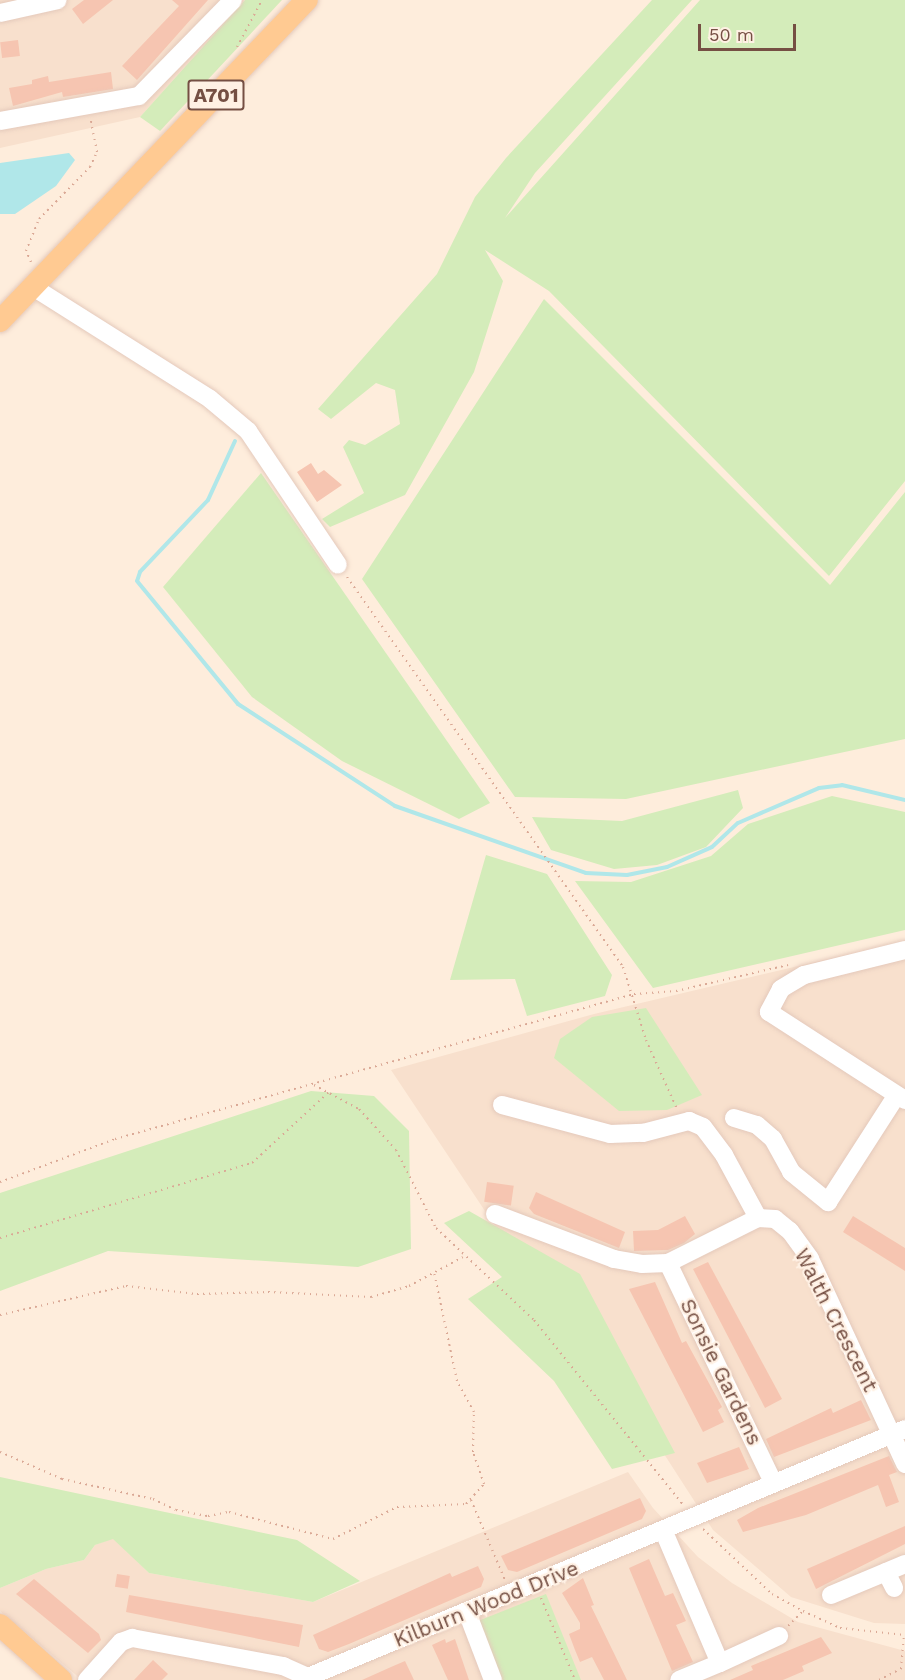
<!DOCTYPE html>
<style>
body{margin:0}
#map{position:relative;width:905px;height:1680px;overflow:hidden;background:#feeddc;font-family:"Work Sans",sans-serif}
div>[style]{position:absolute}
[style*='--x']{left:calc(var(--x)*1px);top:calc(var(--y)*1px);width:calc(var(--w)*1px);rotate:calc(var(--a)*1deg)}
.residential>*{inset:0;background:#f8e0cd}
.green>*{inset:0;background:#d4ecba}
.water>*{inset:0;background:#b0e7e9}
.stream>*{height:4px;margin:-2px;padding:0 2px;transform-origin:2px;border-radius:2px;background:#b0e7e9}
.building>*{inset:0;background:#f6c5b1;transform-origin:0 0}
.path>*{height:2px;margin-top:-1px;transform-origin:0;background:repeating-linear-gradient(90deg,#daa895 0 1.5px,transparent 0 6px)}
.roads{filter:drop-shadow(0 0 2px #e4c9bb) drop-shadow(0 0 2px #e4c9bb)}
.minor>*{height:18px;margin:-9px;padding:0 9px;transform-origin:9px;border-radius:9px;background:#fff}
.major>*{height:22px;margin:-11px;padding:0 11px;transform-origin:11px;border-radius:11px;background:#ffca92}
span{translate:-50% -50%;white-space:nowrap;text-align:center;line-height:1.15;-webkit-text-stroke:4.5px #fff1e4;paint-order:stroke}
.shield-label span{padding:2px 4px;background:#fff1e4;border:2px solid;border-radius:4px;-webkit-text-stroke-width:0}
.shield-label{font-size:20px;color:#754f43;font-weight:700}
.street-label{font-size:21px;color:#754f43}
.scale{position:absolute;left:698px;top:24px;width:98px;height:27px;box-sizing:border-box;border:3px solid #754f43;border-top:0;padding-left:8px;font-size:18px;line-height:21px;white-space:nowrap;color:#754f43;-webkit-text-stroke:4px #fff1e4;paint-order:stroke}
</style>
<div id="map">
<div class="residential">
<i style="clip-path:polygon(0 0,245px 0,140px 117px,0 148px)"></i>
<i style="clip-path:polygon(905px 941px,905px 1624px,874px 1623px,791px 1597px,713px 1530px,655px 1440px,527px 1274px,391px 1070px,594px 1014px)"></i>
<i style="clip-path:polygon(628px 1472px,653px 1508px,698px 1557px,732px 1583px,798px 1622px,905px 1651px,905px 1680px,82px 1680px,0 1611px,0 1588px,46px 1569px,84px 1560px,95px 1545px,113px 1538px,149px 1573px,313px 1602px)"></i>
</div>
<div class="green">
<i style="clip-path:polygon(245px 0,282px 0,160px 131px,140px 117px)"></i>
<i style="clip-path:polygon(652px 0,692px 0,535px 173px,505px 218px,700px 0,905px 0,905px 481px,829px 576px,549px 291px,485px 250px,503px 281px,474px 372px,405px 495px,330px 527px,322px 519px,364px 493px,343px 447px,349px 440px,365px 445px,400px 424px,395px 390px,376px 383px,331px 419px,318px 409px,437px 274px,475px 197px,506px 158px)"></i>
<i style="clip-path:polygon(544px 299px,830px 585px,905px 492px,905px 739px,626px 799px,515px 797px,362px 579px)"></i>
<i style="clip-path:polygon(261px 473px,490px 803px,459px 819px,342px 761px,252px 697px,163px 587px)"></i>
<i style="clip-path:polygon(738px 790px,743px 808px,706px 847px,657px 865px,614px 869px,551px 850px,532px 817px,622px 821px)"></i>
<i style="clip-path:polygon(832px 796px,905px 812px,905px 930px,653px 988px,575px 881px,631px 882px,711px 856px,748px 824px)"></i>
<i style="clip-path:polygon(486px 855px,547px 874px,612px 975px,605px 996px,527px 1016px,515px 979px,450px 980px)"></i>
<i style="clip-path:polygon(646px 1008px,702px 1095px,667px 1110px,619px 1111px,554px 1058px,560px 1039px,592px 1017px)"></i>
<i style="clip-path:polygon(311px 1091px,374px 1096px,409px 1131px,411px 1249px,358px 1267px,108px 1251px,0 1291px,0 1193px)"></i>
<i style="clip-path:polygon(469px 1211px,580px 1274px,675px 1453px,612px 1469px,554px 1381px,468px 1299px,502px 1277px,444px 1223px)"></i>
<i style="clip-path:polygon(0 1477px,297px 1540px,360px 1581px,313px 1602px,149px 1573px,113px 1539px,95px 1545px,84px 1560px,46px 1569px,0 1588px)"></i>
<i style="clip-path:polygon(546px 1594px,581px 1680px,502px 1680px,478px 1621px)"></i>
</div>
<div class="water">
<i style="clip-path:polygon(69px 153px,75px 160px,56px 186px,15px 214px,0 214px,0 163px)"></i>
</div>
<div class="stream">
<i style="--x:235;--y:441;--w:65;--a:114.6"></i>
<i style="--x:208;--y:500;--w:99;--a:133.4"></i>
<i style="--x:140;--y:572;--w:9;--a:108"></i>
<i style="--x:137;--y:581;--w:159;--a:50.6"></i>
<i style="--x:238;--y:704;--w:187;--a:33"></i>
<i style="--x:395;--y:806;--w:202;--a:19.3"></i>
<i style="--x:586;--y:873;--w:41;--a:2.8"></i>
<i style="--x:627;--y:875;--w:41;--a:-11.3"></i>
<i style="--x:667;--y:867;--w:49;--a:-24"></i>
<i style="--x:712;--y:847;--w:35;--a:-43"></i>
<i style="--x:738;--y:823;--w:88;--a:-23.4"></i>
<i style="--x:819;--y:788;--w:23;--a:-7"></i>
<i style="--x:842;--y:785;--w:65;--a:13.4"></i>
</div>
<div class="building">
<i style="clip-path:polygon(84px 0,113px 0,83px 24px,72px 9px)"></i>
<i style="clip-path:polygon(172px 0,208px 0,137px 80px,122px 66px,179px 6px)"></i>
<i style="left:18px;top:40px;width:16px;height:18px;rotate:83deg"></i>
<i style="clip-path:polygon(111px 72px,113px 89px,63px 97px,62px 92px,13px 106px,9px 88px,32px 84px,32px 80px,48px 76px,49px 82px)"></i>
<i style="clip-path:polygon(311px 463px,318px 474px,324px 470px,342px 485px,317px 502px,297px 472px)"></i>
<i style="left:487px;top:1182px;width:27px;height:20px;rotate:8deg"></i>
<i style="clip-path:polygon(536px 1192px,625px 1232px,619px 1248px,534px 1214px,529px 1208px)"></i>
<i style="clip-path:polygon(685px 1216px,695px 1234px,684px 1243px,668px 1250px,634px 1251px,633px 1231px,658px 1230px)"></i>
<i style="clip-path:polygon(853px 1216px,905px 1248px,905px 1271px,843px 1232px)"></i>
<i style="clip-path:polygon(708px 1262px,782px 1399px,765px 1408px,693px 1269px)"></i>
<i style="clip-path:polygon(655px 1282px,682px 1343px,686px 1341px,722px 1407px,718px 1410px,724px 1422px,703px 1432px,629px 1289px)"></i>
<i style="clip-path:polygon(861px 1400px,871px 1420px,774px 1457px,766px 1439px,831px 1408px,833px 1413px)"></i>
<i style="clip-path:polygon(739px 1447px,749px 1469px,707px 1483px,697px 1463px)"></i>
<i style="clip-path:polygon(889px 1456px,897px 1472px,889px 1475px,899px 1502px,886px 1507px,878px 1485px,806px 1515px,743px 1532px,737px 1520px,758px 1508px)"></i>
<i style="clip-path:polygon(640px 1498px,646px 1511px,642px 1519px,517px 1572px,508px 1570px,501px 1556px)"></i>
<i style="clip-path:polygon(905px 1526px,905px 1544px,816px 1589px,807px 1569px)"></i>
<i style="clip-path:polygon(649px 1559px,665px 1596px,673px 1593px,686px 1621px,676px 1625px,693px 1662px,672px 1671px,629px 1568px)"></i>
<i style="clip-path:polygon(478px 1566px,484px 1579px,481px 1587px,349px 1644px,328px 1652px,319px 1649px,313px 1635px,450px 1573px,452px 1577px)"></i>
<i style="left:117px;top:1574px;width:13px;height:13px;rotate:9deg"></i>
<i style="clip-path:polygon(583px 1578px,594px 1605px,591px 1606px,627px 1680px,604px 1680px,592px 1657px,580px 1662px,575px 1650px,569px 1634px,580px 1629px,580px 1623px,562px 1593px)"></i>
<i style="clip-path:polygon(34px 1579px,99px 1634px,101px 1640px,88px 1653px,16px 1594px)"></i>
<i style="clip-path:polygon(129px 1595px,303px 1625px,299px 1647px,126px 1612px)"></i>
<i style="clip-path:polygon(821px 1637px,832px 1653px,802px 1666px,804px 1671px,783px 1680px,730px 1680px,753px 1670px,751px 1666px)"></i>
<i style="clip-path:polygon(445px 1639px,446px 1643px,455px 1639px,469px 1680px,448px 1680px,432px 1645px)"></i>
<i style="clip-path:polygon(153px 1660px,168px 1674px,162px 1680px,134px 1680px)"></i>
<i style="clip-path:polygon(405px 1661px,414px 1680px,362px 1680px,391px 1667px)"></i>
</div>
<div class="path">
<i style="--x:237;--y:47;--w:53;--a:-62"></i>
<i style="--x:31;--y:262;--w:12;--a:-114"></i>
<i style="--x:26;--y:251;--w:35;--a:-68"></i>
<i style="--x:39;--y:219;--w:73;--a:-45.6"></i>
<i style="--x:90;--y:167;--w:17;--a:-65"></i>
<i style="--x:97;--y:152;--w:33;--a:-101"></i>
<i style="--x:347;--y:577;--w:478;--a:54.7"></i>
<i style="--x:623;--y:967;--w:77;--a:72.5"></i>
<i style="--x:646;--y:1040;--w:76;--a:65.8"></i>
<i style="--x:314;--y:1085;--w:51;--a:28.1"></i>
<i style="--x:359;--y:1109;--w:55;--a:47.9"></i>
<i style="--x:396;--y:1150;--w:88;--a:62.9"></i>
<i style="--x:436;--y:1228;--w:134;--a:43.2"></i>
<i style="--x:534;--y:1320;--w:239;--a:51.1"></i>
<i style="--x:0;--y:1182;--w:123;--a:-20.5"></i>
<i style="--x:115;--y:1139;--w:539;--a:-15.61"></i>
<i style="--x:634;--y:994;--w:42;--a:-4.1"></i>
<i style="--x:676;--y:991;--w:115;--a:-13.1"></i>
<i style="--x:0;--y:1238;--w:263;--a:-16.6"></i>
<i style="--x:252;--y:1163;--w:105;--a:-42.7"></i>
<i style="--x:0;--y:1315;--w:129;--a:-13"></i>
<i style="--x:126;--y:1286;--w:71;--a:6.4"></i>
<i style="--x:197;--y:1294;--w:71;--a:-1.6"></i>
<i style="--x:268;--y:1292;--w:103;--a:2.8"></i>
<i style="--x:371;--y:1297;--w:40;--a:-16"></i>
<i style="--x:409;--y:1286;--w:61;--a:-28.2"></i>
<i style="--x:0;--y:1452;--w:68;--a:23.5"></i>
<i style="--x:62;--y:1479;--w:93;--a:12.4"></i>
<i style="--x:153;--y:1499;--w:25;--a:26"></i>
<i style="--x:176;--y:1510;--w:33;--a:11"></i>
<i style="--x:208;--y:1516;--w:21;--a:-11"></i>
<i style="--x:229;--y:1512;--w:107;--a:14.6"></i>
<i style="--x:333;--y:1539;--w:72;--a:-26.6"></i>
<i style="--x:397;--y:1507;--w:69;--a:-2.5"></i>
<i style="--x:466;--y:1504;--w:27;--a:-48"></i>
<i style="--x:484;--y:1484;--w:34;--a:-109"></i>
<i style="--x:473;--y:1452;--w:40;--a:-88.6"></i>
<i style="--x:474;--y:1412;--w:35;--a:-119"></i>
<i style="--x:457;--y:1381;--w:111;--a:-101.9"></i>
<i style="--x:471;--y:1500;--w:87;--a:67"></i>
<i style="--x:703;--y:1529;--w:95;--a:43.3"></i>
<i style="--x:772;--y:1594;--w:35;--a:29"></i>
<i style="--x:803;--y:1611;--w:41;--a:24.7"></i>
<i style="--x:840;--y:1628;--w:65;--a:6.1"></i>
<i style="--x:541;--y:1598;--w:89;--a:67.5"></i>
<i style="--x:788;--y:1626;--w:21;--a:-45"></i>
<i style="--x:879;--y:1680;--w:25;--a:-27"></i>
<i style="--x:901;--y:1669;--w:34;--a:-85"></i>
</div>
<div class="roads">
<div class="minor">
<i style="--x:0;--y:13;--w:59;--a:-12.6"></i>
<i style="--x:0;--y:121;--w:141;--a:-10.2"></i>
<i style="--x:139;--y:96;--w:134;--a:-45.6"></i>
<i style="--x:33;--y:287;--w:209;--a:32.3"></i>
<i style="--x:210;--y:399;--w:50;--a:40.1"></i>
<i style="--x:248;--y:431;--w:161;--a:56.1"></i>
<i style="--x:905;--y:950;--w:104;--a:166.1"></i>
<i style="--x:804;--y:975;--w:27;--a:149"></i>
<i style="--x:781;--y:989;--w:26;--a:118"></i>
<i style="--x:769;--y:1012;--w:162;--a:32.9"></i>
<i style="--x:502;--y:1105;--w:112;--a:15"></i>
<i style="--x:610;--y:1134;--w:33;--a:-2"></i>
<i style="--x:643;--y:1133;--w:48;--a:-14.6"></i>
<i style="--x:689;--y:1121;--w:15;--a:23"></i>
<i style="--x:703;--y:1127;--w:35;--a:53"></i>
<i style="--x:724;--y:1155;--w:72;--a:61.6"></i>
<i style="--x:758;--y:1218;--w:17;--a:3"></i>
<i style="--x:775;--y:1219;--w:19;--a:39"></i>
<i style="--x:790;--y:1231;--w:34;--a:54"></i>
<i style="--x:810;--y:1259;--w:226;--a:65.1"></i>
<i style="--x:734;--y:1118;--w:24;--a:17"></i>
<i style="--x:757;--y:1125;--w:21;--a:41"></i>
<i style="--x:773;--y:1139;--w:38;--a:61"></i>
<i style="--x:791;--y:1172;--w:48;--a:39"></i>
<i style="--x:828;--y:1202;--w:127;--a:-57.2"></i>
<i style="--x:495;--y:1214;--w:127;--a:20.7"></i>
<i style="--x:614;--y:1259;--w:28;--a:10"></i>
<i style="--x:642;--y:1264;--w:26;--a:-2"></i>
<i style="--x:668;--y:1263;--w:101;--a:-26.6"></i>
<i style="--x:668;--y:1263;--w:243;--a:64.4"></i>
<i style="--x:664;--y:1532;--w:142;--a:66.9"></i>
<i style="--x:720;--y:1663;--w:44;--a:157.5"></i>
<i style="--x:886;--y:1572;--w:18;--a:63"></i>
<i style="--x:831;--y:1595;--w:80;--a:-22.7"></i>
<i style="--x:467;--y:1612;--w:73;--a:69.1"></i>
<i style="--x:720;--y:1663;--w:65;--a:-24.6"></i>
<i style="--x:87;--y:1680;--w:51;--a:-48.2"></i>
<i style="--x:121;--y:1642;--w:12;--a:-20"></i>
<i style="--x:132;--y:1638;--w:154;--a:10.5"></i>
<i style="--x:283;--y:1666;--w:27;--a:24"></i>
<i style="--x:308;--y:1677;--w:646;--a:-22.56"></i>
</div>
<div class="major">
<i style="--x:0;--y:321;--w:444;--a:-46.3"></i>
<i style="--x:0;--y:1625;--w:82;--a:42"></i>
</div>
</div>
<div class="shield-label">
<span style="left:216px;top:95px">A701</span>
</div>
<div class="street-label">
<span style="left:836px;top:1320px;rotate:63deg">Walth Crescent</span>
<span style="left:721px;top:1372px;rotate:64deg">Sonsie Gardens</span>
<span style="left:486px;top:1604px;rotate:-22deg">Kilburn Wood Drive</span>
</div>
<div class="scale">50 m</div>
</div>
